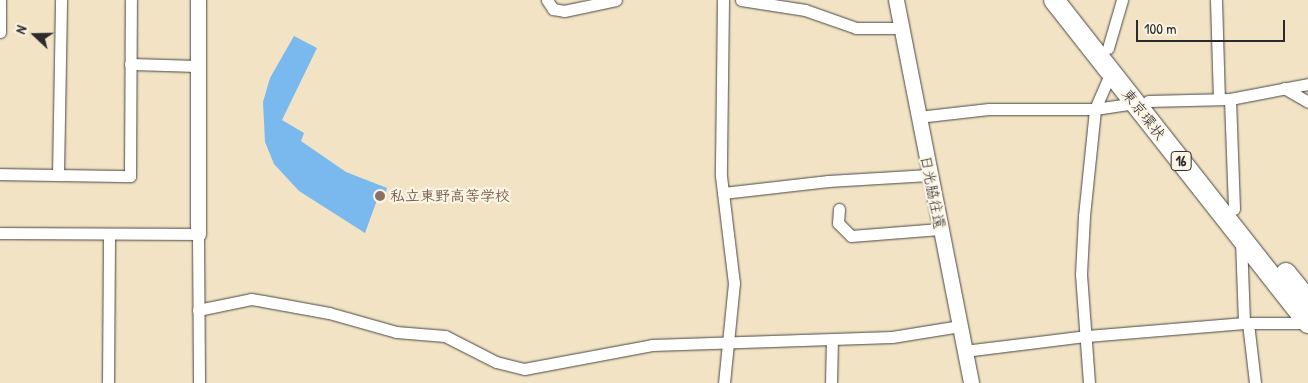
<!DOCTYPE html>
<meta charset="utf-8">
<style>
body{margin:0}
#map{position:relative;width:1308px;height:383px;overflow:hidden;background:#f2e3c5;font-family:"Patrick Hand","Klee One",sans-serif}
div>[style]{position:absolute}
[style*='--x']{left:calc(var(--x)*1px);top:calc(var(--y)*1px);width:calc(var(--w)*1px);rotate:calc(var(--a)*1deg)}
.water>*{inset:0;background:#79b9ed}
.roads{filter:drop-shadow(0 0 1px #494742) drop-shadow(0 0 1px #494742)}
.street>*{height:11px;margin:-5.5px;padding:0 5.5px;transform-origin:5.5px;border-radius:5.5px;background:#fff}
.secondary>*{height:15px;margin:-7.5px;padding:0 7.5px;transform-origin:7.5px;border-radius:7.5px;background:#fff}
.highway>*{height:20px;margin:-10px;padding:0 10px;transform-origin:10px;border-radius:10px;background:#fff}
.dots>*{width:14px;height:14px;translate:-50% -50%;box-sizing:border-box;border:2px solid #fcf5e5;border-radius:50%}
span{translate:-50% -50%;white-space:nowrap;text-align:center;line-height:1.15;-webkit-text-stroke:4.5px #fcf5e5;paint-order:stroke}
.shield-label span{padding:1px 4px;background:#fcf5e5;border:1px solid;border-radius:4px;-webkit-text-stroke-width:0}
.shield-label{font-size:14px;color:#2b2b2b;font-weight:700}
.street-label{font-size:15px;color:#2b2b2b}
.education-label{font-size:15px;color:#785e54;font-weight:700}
.left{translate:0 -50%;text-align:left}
.north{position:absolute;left:10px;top:10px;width:50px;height:50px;-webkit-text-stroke:4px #fcf5e5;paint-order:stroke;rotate:291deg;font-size:14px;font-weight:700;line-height:20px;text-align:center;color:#2b2b2b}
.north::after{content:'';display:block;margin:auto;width:18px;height:22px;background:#2b2b2b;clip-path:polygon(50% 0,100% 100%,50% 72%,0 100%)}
.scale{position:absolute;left:1136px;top:20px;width:149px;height:22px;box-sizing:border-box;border:2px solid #2b2b2b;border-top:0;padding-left:6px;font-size:15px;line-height:18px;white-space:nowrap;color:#2b2b2b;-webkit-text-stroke:4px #fcf5e5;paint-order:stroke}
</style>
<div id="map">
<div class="water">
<i style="clip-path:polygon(294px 36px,317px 48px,282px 120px,304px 133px,301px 141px,346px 172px,387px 188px,383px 201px,377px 200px,365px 233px,299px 191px,274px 164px,265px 142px,263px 102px,270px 78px)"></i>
</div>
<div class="roads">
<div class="street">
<i style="--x:547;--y:0;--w:11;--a:56"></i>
<i style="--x:553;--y:9;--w:11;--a:10"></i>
<i style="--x:564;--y:11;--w:53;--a:-11.9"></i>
<i style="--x:723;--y:0;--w:176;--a:90.7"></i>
<i style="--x:721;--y:176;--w:108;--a:83.1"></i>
<i style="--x:734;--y:283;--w:100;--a:95.7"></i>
<i style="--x:741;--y:0;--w:65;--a:8.9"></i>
<i style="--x:805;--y:10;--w:54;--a:19.4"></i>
<i style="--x:856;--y:28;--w:44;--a:0"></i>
<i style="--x:1216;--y:0;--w:99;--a:88.3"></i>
<i style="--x:0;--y:32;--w:32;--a:-90"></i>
<i style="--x:1108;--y:48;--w:50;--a:-73.7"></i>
<i style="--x:130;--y:64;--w:69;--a:1.7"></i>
<i style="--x:1284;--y:88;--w:28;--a:30"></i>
<i style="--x:1230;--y:99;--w:110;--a:87.9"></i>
<i style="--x:1148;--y:101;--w:82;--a:-1.4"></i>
<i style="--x:1230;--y:99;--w:79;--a:-10.9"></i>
<i style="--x:918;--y:117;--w:71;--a:-6.4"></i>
<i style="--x:989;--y:109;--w:106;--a:0"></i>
<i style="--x:1095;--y:109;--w:40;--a:-8.5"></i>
<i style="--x:0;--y:174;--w:130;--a:0.9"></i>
<i style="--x:130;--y:176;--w:176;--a:-89.7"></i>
<i style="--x:58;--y:175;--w:175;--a:-89"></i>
<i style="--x:723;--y:193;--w:106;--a:-6.5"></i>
<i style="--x:828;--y:181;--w:101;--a:-3.4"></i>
<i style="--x:839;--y:209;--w:14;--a:94"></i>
<i style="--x:838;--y:223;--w:18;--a:45"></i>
<i style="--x:851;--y:236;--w:89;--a:-4.5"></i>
<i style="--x:0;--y:233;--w:198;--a:0.3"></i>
<i style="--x:198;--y:234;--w:149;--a:89.6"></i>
<i style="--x:1241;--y:240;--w:83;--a:87.9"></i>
<i style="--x:198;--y:310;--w:54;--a:-11.7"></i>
<i style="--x:251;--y:299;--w:12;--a:9"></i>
<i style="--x:263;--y:301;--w:67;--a:10.3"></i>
<i style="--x:329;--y:313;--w:70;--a:15.8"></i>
<i style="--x:396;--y:332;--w:49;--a:4.7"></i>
<i style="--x:445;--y:336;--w:57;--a:27"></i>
<i style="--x:496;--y:362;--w:29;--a:14"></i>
<i style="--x:524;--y:369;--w:130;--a:-10.6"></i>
<i style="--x:652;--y:345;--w:240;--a:-1.9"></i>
<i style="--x:892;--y:337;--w:69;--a:-9.2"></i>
<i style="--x:1248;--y:323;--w:60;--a:83.3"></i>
<i style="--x:964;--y:351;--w:124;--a:-7"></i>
<i style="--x:1087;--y:336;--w:158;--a:-4.7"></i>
<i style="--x:1244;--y:323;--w:64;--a:0"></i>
<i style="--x:108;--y:383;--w:149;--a:-89.6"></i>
<i style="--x:831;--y:383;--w:43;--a:-88.7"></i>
<i style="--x:1089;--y:383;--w:109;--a:-94.2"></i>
<i style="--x:1081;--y:274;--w:58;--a:-87"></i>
<i style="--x:1084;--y:216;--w:108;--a:-84.1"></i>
<i style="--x:1095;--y:109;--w:40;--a:-66.6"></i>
</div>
<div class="secondary">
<i style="--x:896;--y:0;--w:390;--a:78.9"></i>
<i style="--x:198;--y:234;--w:234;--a:-90"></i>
</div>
<div class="highway">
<i style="--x:1054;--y:0;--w:411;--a:51.8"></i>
<i style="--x:1286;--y:273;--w:35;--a:51"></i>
</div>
</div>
<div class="dots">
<i style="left:380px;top:196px;background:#8d6e63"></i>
</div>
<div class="shield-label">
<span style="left:1181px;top:161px">16</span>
</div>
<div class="street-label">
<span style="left:1144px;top:114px;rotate:52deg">東京環状</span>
<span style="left:933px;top:192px;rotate:79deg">日光脇往還</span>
</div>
<div class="education-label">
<span class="left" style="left:390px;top:196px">私立東野高等学校</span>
</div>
<div class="north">N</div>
<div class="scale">100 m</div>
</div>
